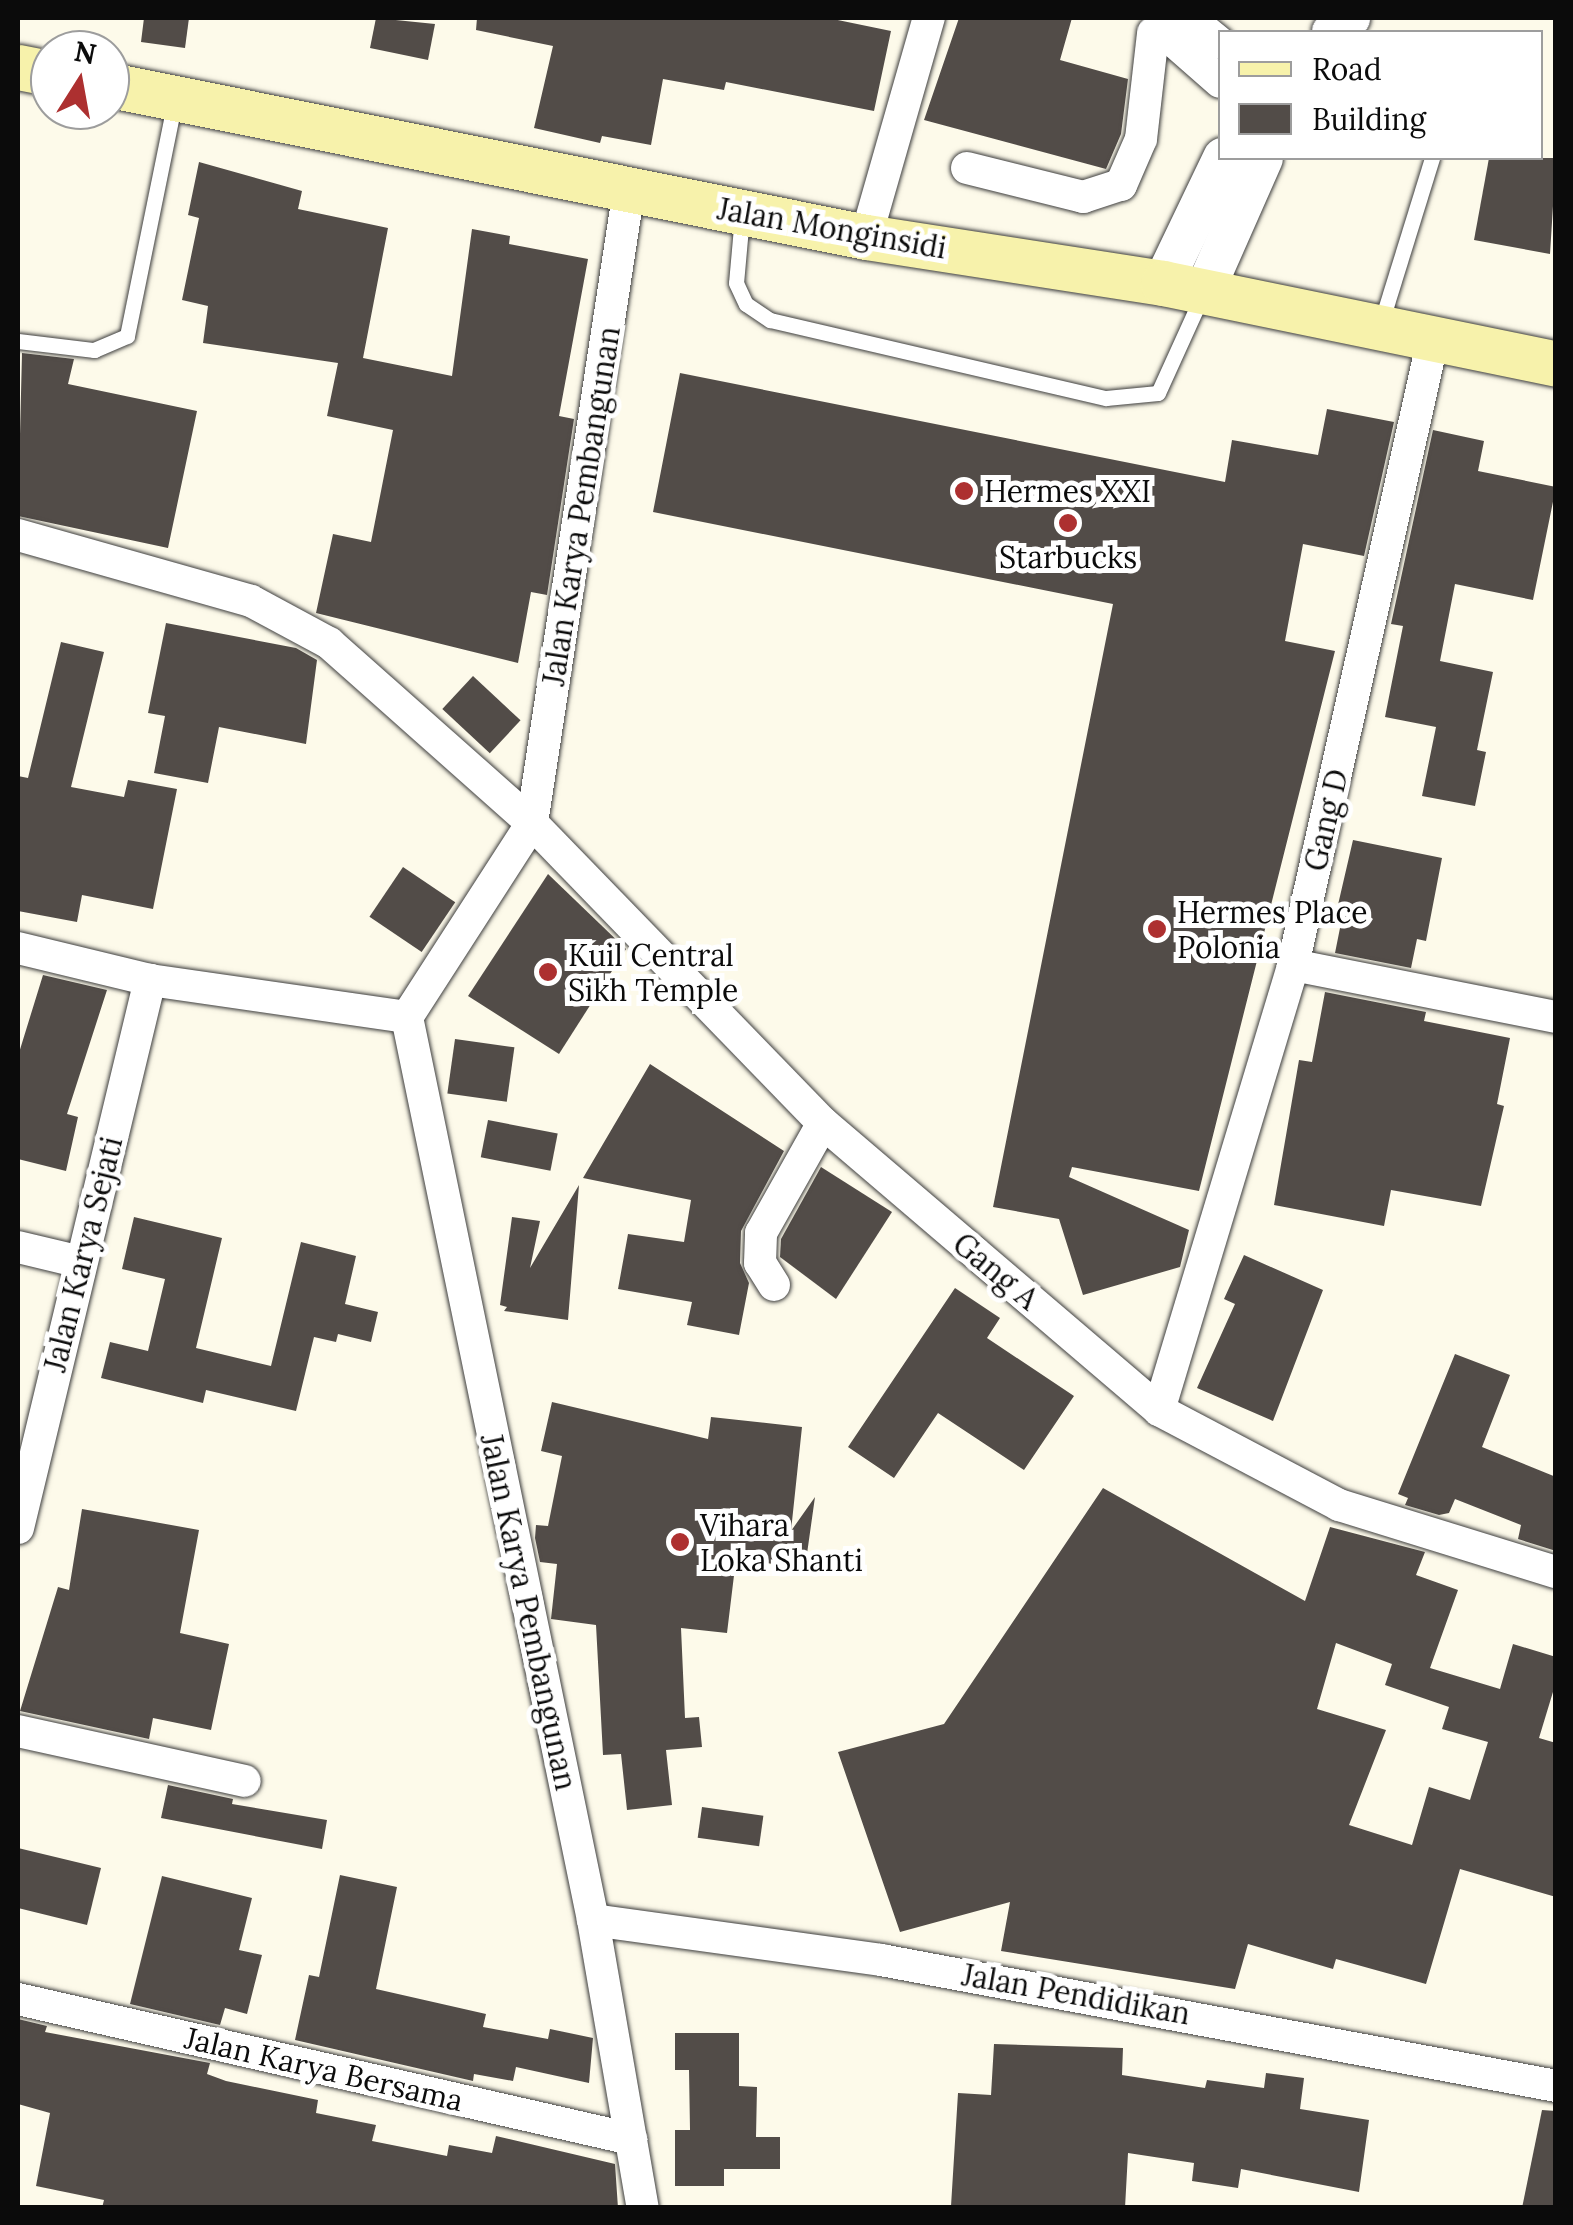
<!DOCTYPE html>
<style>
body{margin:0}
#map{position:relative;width:1573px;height:2225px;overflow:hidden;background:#fdfaea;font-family:Lora,serif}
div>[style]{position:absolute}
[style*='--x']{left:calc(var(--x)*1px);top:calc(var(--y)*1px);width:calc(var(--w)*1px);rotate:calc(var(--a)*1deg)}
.building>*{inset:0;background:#524c48;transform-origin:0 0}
.roads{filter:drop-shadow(0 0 2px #3e3e3e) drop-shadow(0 0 2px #3e3e3e)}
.service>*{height:15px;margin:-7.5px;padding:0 7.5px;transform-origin:7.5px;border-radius:7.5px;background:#fff}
.minor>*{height:32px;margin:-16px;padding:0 16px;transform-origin:16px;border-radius:16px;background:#fff}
.tertiary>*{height:40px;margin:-20px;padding:0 20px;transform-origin:20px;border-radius:20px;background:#fff}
.secondary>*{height:45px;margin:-22.5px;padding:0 22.5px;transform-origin:22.5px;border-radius:22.5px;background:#f7f2ab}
.dots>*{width:28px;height:28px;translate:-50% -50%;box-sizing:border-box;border:5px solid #fff;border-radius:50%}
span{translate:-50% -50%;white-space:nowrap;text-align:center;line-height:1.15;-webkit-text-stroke:10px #fff;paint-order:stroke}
.street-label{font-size:30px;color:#0b0b0b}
.poi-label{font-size:30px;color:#0b0b0b}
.left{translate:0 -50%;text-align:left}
.frame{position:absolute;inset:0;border:20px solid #0b0b0b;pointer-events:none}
.legend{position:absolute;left:1218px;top:30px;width:325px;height:130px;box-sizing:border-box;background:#fff;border:2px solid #9d9d9d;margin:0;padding:12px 18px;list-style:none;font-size:30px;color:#0b0b0b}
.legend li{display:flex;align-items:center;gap:20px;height:50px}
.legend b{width:50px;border:2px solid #9d9d9d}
.north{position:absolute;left:30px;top:30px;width:100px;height:100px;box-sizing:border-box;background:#fff;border:2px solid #9d9d9d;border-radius:50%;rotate:11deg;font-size:28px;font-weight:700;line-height:40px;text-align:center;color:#0b0b0b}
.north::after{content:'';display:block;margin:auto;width:35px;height:45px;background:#ad3030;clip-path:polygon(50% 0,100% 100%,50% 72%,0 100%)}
</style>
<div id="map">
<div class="building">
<i style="clip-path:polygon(144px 18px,189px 18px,185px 48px,141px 42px)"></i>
<i style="clip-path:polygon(376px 18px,435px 24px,428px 60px,370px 48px)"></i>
<i style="clip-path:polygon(477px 18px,828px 18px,891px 31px,874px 111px,726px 82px,724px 90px,663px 79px,651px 145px,602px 136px,600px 143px,534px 128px,553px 46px,476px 30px)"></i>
<i style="clip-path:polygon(959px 18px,1072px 18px,1060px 60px,1128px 79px,1121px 134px,1106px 169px,924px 120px)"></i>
<i style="clip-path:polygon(1489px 158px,1556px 158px,1550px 254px,1474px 240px)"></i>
<i style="clip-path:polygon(199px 162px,302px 191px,298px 209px,388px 228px,363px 358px,452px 376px,472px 229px,510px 236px,509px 244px,588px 259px,559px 416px,574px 419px,547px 595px,531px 592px,518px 663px,316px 613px,333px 534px,371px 542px,393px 430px,327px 416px,338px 363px,203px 343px,208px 306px,182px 300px,199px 218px,188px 215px)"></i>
<i style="clip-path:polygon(22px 353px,74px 359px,68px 384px,197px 411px,168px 548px,18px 516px)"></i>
<i style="clip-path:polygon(680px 373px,1225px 482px,1232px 440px,1318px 455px,1327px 409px,1394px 422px,1364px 556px,1303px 544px,1285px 641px,1335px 651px,1199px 1191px,1072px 1167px,1069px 1177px,1189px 1230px,1180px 1267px,1083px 1295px,1059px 1219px,993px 1207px,1113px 604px,653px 512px)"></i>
<i style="clip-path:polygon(1433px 430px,1484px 441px,1478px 471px,1556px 487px,1533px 600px,1455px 584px,1440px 661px,1493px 672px,1477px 750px,1486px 752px,1475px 806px,1422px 796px,1436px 727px,1385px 717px,1403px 626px,1391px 624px)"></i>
<i style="clip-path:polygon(166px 623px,296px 648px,317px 660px,306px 744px,219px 727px,208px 783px,154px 773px,165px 716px,148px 713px)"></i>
<i style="clip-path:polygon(61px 642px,104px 652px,71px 787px,124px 797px,128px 780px,177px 789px,153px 909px,82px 895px,77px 922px,18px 911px,18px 776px,28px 778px)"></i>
<i style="left:473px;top:676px;width:65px;height:45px;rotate:43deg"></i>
<i style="clip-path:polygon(1353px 840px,1442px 858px,1426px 941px,1417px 939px,1411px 968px,1335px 953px,1341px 923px,1334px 922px)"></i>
<i style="left:403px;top:867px;width:63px;height:60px;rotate:34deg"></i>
<i style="clip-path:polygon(548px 874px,626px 949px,559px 1054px,468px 996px)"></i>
<i style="clip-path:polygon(43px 975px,107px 990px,67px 1114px,78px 1117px,66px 1171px,18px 1159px,18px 1056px)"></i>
<i style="clip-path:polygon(1325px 992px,1426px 1012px,1424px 1021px,1510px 1038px,1497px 1104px,1504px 1106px,1481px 1206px,1391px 1190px,1384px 1226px,1274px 1205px,1299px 1060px,1312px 1062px)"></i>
<i style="left:455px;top:1039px;width:60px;height:55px;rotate:8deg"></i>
<i style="clip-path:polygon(650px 1064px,784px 1151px,741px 1231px,740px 1263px,749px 1283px,739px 1335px,687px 1325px,692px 1302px,618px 1289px,628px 1234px,684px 1242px,691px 1200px,583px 1178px)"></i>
<i style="left:488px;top:1120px;width:71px;height:38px;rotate:11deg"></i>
<i style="clip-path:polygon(821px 1167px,892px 1212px,836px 1299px,780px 1257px,781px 1239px)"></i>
<i style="clip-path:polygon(579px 1185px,568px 1320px,504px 1311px,507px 1307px,500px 1305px,512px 1217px,540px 1221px,530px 1268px)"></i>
<i style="clip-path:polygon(134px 1217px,222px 1238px,196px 1348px,271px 1366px,301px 1242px,356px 1256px,345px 1304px,378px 1312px,371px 1342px,338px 1334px,336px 1342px,314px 1337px,296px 1411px,206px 1390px,203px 1403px,101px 1378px,110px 1342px,148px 1351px,165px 1279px,122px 1269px)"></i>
<i style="clip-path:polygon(1244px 1255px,1323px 1290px,1273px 1421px,1197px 1388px,1235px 1304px,1224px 1299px)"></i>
<i style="clip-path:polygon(955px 1288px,1000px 1318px,987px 1338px,1074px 1396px,1024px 1470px,938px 1413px,894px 1478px,848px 1447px)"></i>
<i style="clip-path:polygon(1455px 1354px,1510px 1375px,1482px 1447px,1556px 1477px,1556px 1551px,1518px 1539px,1521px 1525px,1455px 1499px,1449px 1513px,1439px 1515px,1405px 1505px,1408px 1498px,1398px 1494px)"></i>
<i style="clip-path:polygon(552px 1402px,708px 1439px,711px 1417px,802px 1427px,791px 1531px,815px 1497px,805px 1568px,736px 1559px,727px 1633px,681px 1628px,685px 1718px,699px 1717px,702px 1747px,666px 1750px,672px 1805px,627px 1810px,621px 1754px,603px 1755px,596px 1625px,551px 1619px,557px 1564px,540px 1562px,535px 1538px,536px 1525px,548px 1526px,562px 1456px,541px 1451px)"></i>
<i style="clip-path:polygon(evenodd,1103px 1488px,1305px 1601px,1330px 1527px,1425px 1552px,1416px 1575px,1458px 1590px,1430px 1668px,1500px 1689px,1513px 1644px,1556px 1657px,1556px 1682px,1539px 1738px,1556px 1743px,1556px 1897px,1460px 1869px,1426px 1984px,1336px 1959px,1333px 1969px,1248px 1944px,1235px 1989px,1001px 1951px,1010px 1902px,900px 1932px,838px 1752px,944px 1724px,1103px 1488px,1336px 1643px,1392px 1664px,1385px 1685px,1449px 1707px,1442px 1729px,1488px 1742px,1470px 1800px,1429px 1787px,1412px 1845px,1349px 1825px,1386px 1730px,1317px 1709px,1336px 1643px)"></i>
<i style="clip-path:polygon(82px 1509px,199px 1530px,180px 1633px,229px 1644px,211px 1730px,153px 1718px,149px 1739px,20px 1711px,58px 1587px,69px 1590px)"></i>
<i style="clip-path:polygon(168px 1785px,233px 1799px,232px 1804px,327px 1820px,322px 1849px,161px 1818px)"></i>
<i style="left:702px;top:1807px;width:62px;height:31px;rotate:8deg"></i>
<i style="clip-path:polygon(18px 1848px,101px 1868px,87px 1925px,18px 1908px)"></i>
<i style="clip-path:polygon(340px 1875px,397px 1887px,376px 1989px,486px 2014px,483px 2027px,548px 2039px,550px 2029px,593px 2038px,589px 2083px,516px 2067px,513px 2081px,474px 2074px,473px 2081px,295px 2040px,309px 1975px,319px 1977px)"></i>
<i style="clip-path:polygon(162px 1876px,252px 1898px,239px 1950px,262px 1955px,247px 2014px,225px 2008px,220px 2025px,130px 2004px)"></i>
<i style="clip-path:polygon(18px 2019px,47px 2026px,45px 2032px,210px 2063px,207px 2074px,226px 2081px,318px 2100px,316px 2113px,376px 2125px,372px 2141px,447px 2156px,449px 2145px,492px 2153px,496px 2136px,615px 2164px,618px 2208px,102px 2208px,104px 2200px,36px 2186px,50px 2113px,18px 2104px)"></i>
<i style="clip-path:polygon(675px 2033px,739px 2033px,739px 2086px,757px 2087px,756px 2137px,780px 2137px,780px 2169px,724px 2169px,724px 2186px,675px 2186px,675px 2130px,690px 2130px,689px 2070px,675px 2070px)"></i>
<i style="clip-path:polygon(994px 2044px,1123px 2048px,1122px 2075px,1205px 2088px,1207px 2080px,1264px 2088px,1266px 2073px,1304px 2078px,1300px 2109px,1369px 2120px,1359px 2192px,1241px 2169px,1238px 2188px,1192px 2181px,1194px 2163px,1128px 2153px,1125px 2208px,951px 2206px,958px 2093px,991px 2095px)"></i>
<i style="clip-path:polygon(1542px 2110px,1556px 2111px,1556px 2208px,1522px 2208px)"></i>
</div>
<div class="roads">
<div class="service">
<i style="--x:742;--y:216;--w:67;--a:95.1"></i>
<i style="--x:736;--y:283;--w:23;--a:65"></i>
<i style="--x:746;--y:304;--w:29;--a:34"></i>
<i style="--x:770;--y:320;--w:345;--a:13.1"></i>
<i style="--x:1106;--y:398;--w:52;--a:-5.5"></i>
<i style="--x:1158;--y:393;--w:109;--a:-65.6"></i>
<i style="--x:1380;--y:326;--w:176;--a:-72.8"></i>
<i style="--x:18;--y:341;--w:77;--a:6.8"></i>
<i style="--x:94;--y:350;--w:36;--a:-23"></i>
<i style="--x:127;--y:336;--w:237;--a:-78.5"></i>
</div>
<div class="minor">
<i style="--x:1189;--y:18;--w:40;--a:39"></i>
<i style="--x:1162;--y:31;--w:77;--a:41.3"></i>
<i style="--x:967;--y:168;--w:120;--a:14"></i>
<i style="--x:1083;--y:197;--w:40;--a:-18"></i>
<i style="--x:1121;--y:185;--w:50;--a:-66.5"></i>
<i style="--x:1141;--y:139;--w:107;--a:-83.5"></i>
<i style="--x:866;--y:237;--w:228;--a:-74"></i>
<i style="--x:18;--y:535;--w:242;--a:15.8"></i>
<i style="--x:251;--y:601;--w:89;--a:28.3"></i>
<i style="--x:329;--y:643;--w:271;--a:41.6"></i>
<i style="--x:532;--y:823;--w:418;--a:45.9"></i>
<i style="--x:823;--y:1123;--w:442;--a:40.5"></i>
<i style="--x:1159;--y:1410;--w:204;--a:27.8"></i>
<i style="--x:1339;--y:1505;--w:227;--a:17.2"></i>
<i style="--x:18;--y:948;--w:136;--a:13.6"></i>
<i style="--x:150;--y:980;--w:260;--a:8.2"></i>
<i style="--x:407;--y:1017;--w:231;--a:-57.2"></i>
<i style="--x:532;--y:823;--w:641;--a:-81.3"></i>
<i style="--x:1293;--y:965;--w:268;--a:11.2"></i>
<i style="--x:407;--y:1017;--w:922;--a:78.36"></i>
<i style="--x:593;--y:1920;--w:292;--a:80.2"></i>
<i style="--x:18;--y:1247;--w:65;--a:13.4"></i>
<i style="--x:774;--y:1285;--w:26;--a:-122"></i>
<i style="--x:760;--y:1263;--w:30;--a:-88"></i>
<i style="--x:761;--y:1233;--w:126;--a:-60.6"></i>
<i style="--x:1159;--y:1410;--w:465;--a:-73.2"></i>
<i style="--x:1293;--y:965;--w:641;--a:-77.39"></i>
<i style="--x:18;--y:1528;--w:564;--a:-76.46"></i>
<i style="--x:18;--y:1731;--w:232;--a:12.4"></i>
<i style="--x:593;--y:1920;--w:291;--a:7.9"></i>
<i style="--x:881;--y:1960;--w:687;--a:10.57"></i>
<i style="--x:18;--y:1999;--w:629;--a:12.86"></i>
</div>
<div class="tertiary">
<i style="--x:1332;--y:32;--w:23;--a:-38"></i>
<i style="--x:1163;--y:283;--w:139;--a:-64.4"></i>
<i style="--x:1204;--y:292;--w:146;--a:-66.2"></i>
</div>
<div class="secondary">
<i style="--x:18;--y:67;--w:33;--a:11"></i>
<i style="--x:110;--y:85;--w:771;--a:11.37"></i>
<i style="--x:866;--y:237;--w:301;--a:8.8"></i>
<i style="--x:1163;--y:283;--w:401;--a:11.6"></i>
</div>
</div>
<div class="dots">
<i style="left:964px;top:491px;background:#ad3030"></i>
<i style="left:1068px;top:523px;background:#ad3030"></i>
<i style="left:1157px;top:929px;background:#ad3030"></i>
<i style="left:548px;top:972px;background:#ad3030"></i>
<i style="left:680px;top:1542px;background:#ad3030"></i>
</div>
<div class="street-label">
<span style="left:832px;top:228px;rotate:10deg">Jalan Monginsidi</span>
<span style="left:581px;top:506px;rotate:-81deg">Jalan Karya Pembangunan</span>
<span style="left:1326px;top:820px;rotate:-77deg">Gang D</span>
<span style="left:83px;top:1254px;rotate:-76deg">Jalan Karya Sejati</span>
<span style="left:996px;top:1271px;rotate:40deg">Gang A</span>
<span style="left:529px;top:1612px;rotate:78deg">Jalan Karya Pembangunan</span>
<span style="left:1076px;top:1994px;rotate:10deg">Jalan Pendidikan</span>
<span style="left:324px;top:2069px;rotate:13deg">Jalan Karya Bersama</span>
</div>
<div class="poi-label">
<span class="left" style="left:984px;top:491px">Hermes XXI</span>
<span style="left:1068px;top:557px">Starbucks</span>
<span class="left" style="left:1177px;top:929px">Hermes Place<br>Polonia</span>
<span class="left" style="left:568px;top:972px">Kuil Central<br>Sikh Temple</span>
<span class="left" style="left:700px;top:1542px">Vihara<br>Loka Shanti</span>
</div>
<div class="frame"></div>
<ul class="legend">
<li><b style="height:12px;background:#f7f2ab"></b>Road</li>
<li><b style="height:28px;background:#524c48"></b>Building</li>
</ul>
<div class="north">N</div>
</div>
